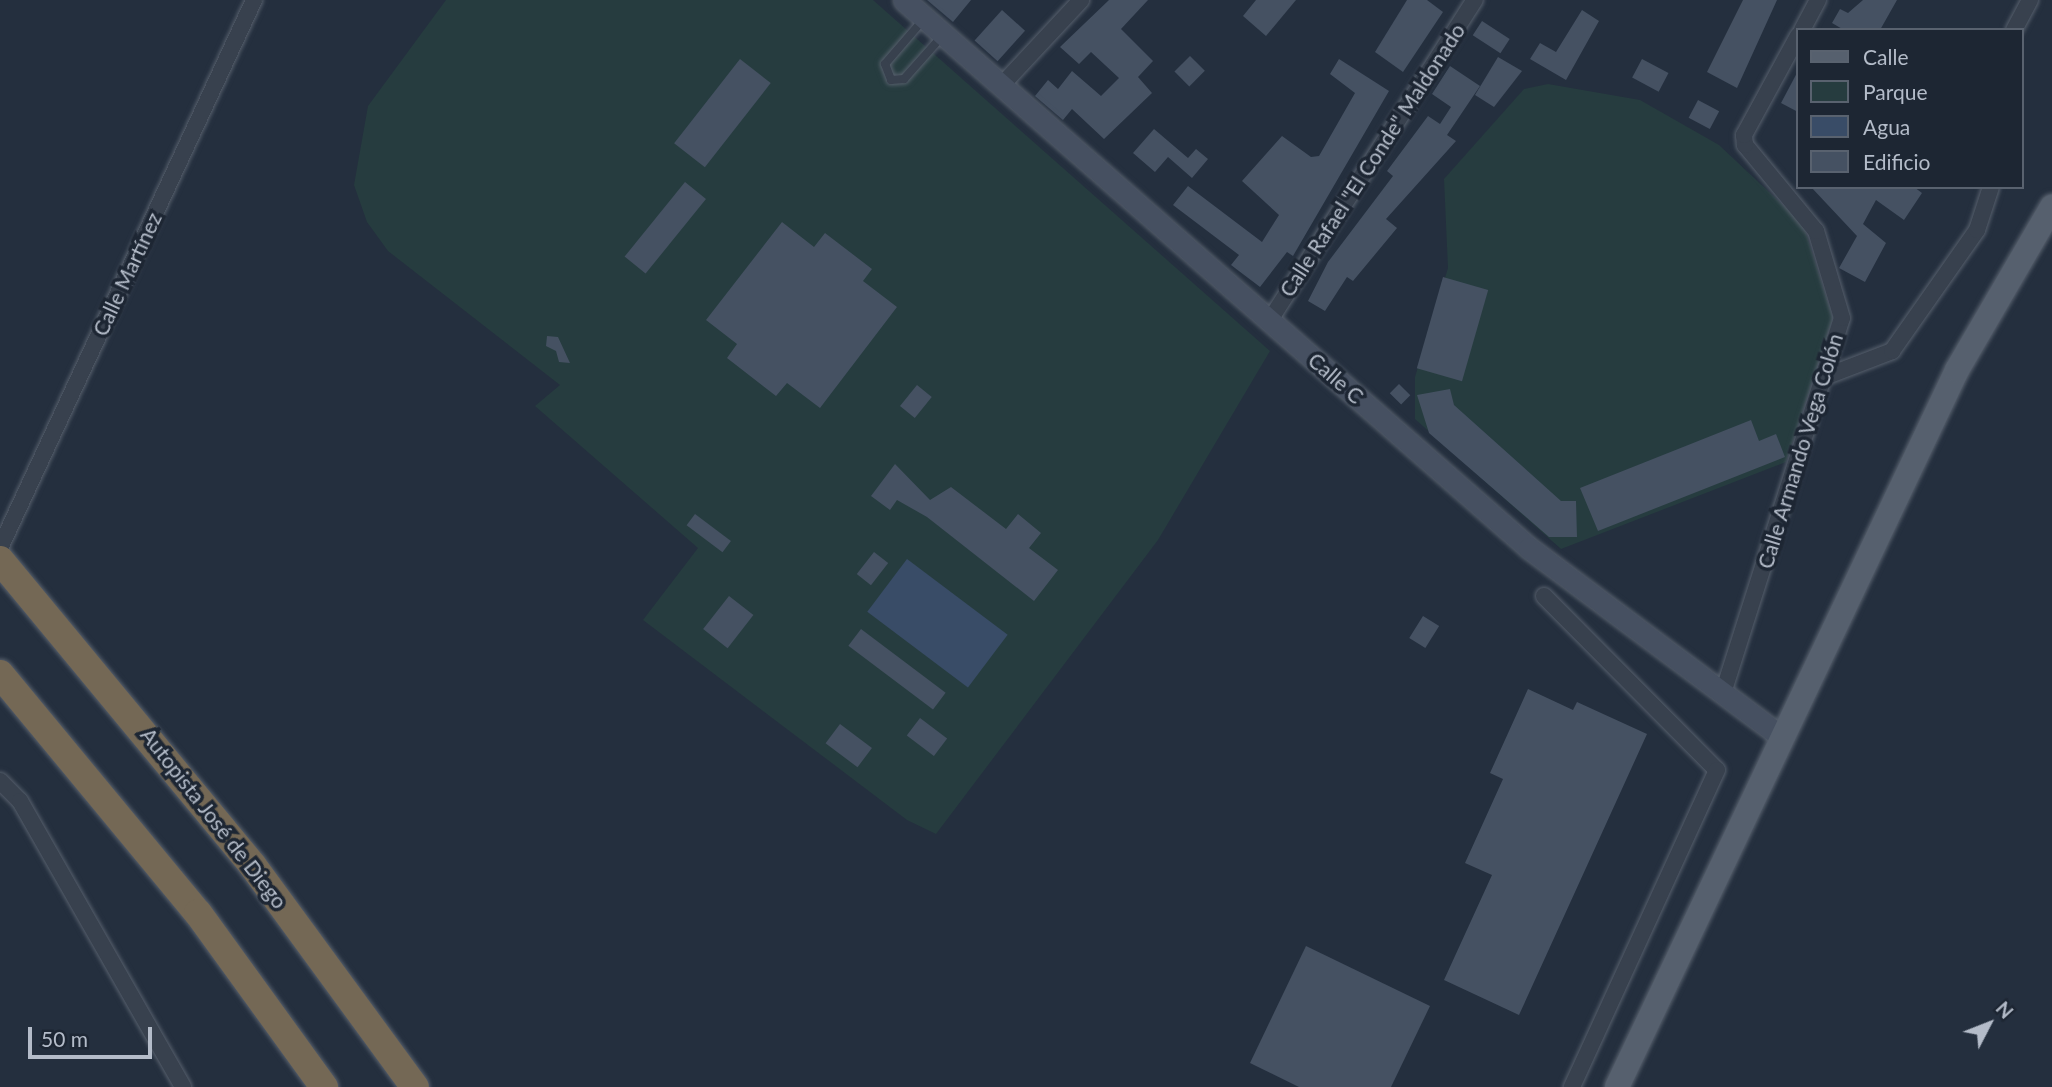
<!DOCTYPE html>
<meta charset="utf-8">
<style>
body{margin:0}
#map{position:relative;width:2052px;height:1087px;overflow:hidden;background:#242f3e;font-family:Lato,sans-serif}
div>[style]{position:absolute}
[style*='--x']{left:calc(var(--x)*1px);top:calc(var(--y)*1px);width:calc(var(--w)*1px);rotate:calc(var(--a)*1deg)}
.green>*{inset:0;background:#263c3f}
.water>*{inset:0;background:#394c67;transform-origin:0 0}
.building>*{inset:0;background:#455162;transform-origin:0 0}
.roads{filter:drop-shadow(0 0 2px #565f6c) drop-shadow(0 0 2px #565f6c)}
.lane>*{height:8px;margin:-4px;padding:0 4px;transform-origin:4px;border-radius:4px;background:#38414e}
.street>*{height:16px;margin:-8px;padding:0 8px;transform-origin:8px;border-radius:8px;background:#38414e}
.secondary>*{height:21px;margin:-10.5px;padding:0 10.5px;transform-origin:10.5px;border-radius:10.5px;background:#465061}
.primary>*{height:24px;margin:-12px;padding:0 12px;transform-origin:12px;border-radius:12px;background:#56606e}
.highway>*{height:28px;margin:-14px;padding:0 14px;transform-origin:14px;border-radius:14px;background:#746855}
span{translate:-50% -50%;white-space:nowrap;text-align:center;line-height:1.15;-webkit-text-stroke:7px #1d2633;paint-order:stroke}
.street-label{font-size:21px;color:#b4bcc9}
.legend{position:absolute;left:1796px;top:28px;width:228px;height:161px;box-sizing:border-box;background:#1d2633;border:2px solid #59626f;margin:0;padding:9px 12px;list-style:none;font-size:21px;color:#b4bcc9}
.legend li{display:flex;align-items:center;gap:14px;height:35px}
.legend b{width:35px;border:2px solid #59626f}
.north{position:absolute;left:1954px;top:989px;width:70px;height:70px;-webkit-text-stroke:5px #1d2633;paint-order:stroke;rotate:48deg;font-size:19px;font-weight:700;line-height:28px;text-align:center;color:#b4bcc9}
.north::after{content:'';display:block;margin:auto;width:24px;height:32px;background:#b4bcc9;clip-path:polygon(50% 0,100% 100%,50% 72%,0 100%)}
.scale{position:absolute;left:28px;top:1027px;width:124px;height:32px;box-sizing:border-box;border:4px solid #b4bcc9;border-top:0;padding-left:9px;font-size:21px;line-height:24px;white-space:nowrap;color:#b4bcc9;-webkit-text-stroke:5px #1d2633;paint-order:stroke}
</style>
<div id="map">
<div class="green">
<i style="clip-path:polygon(446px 0,873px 0,1270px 351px,1158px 540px,936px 834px,907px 820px,643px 620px,698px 548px,535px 406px,560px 385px,388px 251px,367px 222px,354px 185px,368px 106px)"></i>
<i style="clip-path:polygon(1548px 84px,1640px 100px,1719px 145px,1803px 224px,1833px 318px,1786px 462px,1561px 549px,1415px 419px,1415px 377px,1448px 268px,1444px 179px,1524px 89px)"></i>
</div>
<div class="water">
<i style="left:907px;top:559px;width:126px;height:66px;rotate:37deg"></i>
</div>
<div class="building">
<i style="clip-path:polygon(927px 0,971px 0,953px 22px)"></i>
<i style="clip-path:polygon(1109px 0,1148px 0,1121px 29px,1153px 61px,1138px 77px,1152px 93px,1104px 139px,1072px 109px,1063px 120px,1035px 96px,1048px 80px,1058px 89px,1072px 71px,1101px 96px,1119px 78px,1091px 52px,1079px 64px,1060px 47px)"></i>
<i style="clip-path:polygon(1256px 0,1296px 0,1266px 36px,1243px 16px)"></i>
<i style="clip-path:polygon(1407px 0,1427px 0,1443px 12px,1403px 72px,1375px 52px)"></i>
<i style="clip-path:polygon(1743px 0,1777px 0,1737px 88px,1707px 72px)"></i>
<i style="clip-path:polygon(1863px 0,1897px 0,1880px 30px,1844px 30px,1832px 23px,1840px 9px,1848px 13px)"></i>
<i style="left:1002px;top:10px;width:31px;height:41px;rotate:42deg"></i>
<i style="clip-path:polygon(1582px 10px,1599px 21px,1566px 80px,1530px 59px,1540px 43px,1556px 52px)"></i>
<i style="left:1482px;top:21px;width:33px;height:17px;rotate:33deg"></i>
<i style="left:1190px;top:56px;width:21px;height:22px;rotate:45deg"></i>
<i style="clip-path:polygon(1498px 57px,1522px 71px,1494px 107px,1475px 95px)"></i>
<i style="left:740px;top:59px;width:39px;height:107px;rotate:38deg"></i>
<i style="clip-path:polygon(1339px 59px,1389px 91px,1293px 256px,1287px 252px,1260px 287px,1231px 265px,1239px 255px,1173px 205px,1188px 186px,1262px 242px,1279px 215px,1242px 181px,1282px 136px,1311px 157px,1319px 156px,1355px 93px,1330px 74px)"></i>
<i style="left:1642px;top:59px;width:30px;height:21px;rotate:28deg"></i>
<i style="clip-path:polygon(1450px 66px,1480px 86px,1447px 135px,1456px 141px,1386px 219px,1397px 228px,1353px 281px,1347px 277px,1325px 311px,1308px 301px,1328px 262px,1393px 176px,1387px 171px,1428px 116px,1440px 124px,1451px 107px,1432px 94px)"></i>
<i style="clip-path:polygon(1798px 71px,1798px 112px,1781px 103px)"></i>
<i style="left:1698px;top:100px;width:24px;height:20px;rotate:28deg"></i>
<i style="clip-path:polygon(1154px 129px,1188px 158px,1196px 149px,1208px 159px,1192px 178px,1168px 157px,1155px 172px,1133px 153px)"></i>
<i style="left:685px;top:182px;width:27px;height:96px;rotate:39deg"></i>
<i style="clip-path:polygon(1811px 187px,1914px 187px,1922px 193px,1904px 220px,1876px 200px,1863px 224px,1886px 243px,1865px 282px,1839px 268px,1857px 236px)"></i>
<i style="clip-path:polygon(782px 222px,814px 247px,825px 233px,872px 269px,863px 281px,897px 307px,820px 408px,787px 383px,776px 396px,727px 358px,737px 344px,706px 320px)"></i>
<i style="left:1443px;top:277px;width:47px;height:95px;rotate:16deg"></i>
<i style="clip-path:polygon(547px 336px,558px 337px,570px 363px,559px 362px,556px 351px,546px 346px)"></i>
<i style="left:1399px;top:384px;width:16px;height:13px;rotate:45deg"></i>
<i style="left:917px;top:385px;width:19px;height:27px;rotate:39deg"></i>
<i style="clip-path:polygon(1450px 389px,1454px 405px,1561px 501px,1576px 501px,1577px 537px,1549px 537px,1429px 433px,1417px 395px)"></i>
<i style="clip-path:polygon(1751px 420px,1759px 441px,1776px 434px,1785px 457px,1598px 531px,1580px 488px)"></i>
<i style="clip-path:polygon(895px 464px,930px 500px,951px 487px,1006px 529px,1018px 514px,1041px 533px,1029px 548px,1058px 570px,1034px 601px,927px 517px,897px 500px,890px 510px,871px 496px)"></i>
<i style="left:695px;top:514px;width:45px;height:14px;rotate:37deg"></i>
<i style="left:874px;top:552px;width:18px;height:28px;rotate:38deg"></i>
<i style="left:729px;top:596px;width:31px;height:42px;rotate:38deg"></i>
<i style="left:1423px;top:616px;width:19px;height:26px;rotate:32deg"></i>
<i style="left:861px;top:629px;width:106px;height:21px;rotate:37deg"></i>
<i style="clip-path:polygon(1528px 689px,1573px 710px,1577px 702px,1647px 734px,1519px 1015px,1444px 980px,1492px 875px,1465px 863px,1503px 779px,1490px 773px)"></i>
<i style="left:920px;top:718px;width:34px;height:22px;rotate:37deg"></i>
<i style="left:840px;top:724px;width:40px;height:24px;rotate:37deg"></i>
<i style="clip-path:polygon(1306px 946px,1430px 1006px,1391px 1087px,1299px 1087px,1250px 1063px)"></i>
</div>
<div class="roads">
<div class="lane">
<i style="--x:923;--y:20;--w:58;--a:130.8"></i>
<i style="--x:885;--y:64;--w:17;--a:69"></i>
<i style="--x:891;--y:80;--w:13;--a:-4"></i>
<i style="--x:904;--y:79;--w:59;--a:-48.4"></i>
</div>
<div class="street">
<i style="--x:1802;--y:30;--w:34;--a:-62"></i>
<i style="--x:2014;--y:30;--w:34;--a:-62"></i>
<i style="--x:1000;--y:87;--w:119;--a:-47"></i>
<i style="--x:1270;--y:320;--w:380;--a:-57.4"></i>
<i style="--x:1827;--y:376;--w:70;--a:-21"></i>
<i style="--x:1892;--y:351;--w:148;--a:-54.9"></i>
<i style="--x:1977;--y:230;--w:45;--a:-72"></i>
<i style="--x:0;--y:548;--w:604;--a:-65.13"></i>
<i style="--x:1544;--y:596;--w:245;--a:45.2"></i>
<i style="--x:1717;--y:770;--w:349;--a:114.6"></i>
<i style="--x:1723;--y:693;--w:393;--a:-72.4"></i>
<i style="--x:1842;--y:318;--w:91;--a:-106.6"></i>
<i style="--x:1816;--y:231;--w:112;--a:-129.5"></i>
<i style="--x:1745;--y:145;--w:10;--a:-96"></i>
<i style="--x:1744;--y:135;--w:113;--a:-61.4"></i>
<i style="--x:0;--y:781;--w:28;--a:45"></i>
<i style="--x:20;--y:801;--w:329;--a:60.3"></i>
</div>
<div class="secondary">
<i style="--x:904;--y:0;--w:831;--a:41.24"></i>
<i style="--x:1529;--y:548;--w:317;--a:36.8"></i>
</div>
<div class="primary">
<i style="--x:1617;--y:1087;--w:794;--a:-64.63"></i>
<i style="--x:1957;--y:370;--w:189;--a:-59.8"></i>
</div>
<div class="highway">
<i style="--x:0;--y:560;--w:397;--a:50.4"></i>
<i style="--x:253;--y:866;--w:274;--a:53.8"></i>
<i style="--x:0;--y:674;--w:310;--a:50.4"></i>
<i style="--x:198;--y:913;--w:215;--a:54.1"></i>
</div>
</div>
<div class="street-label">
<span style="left:1372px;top:160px;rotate:-57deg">Calle Rafael "El Conde" Maldonado</span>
<span style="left:127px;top:274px;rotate:-65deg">Calle Martínez</span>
<span style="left:1336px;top:378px;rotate:41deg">Calle C</span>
<span style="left:1800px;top:451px;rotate:-73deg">Calle Armando Vega Colón</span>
<span style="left:214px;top:818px;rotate:52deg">Autopista José de Diego</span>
</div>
<ul class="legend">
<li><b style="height:9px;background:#56606e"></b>Calle</li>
<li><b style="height:19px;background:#263c3f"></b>Parque</li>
<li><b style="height:19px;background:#394c67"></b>Agua</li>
<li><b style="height:19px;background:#455162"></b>Edificio</li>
</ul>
<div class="north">N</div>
<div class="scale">50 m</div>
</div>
